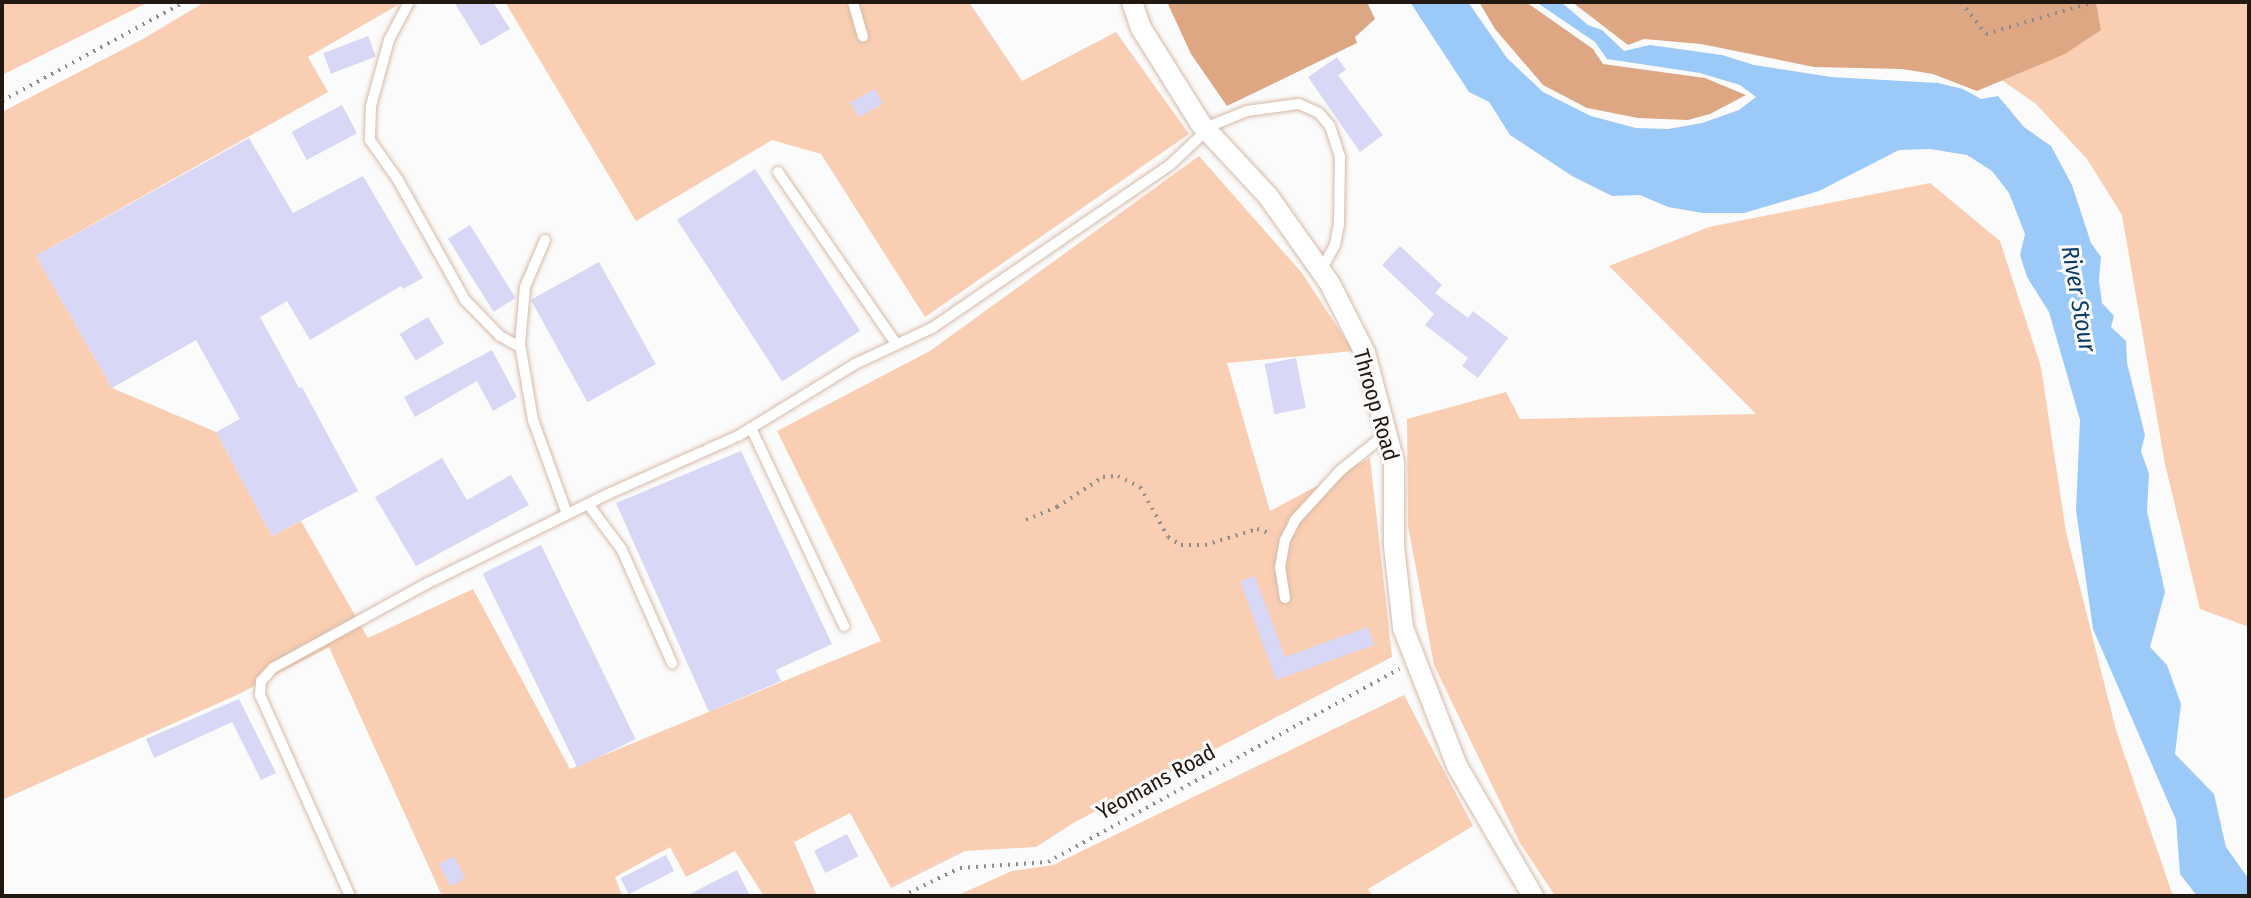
<!DOCTYPE html>
<style>
body{margin:0}
#map{position:relative;width:2251px;height:898px;overflow:hidden;background:#fbfbfb;font-family:"Fira Sans Condensed",sans-serif}
div>[style]{position:absolute}
[style*='--x']{left:calc(var(--x)*1px);top:calc(var(--y)*1px);width:calc(var(--w)*1px);rotate:calc(var(--a)*1deg)}
.green>*{inset:0;background:#f9ceb2}
.forest>*{inset:0;background:#dea783}
.water>*{inset:0;background:#9ccaf8}
.building>*{inset:0;background:#d8d7f5;transform-origin:0 0}
.path>*{height:4px;margin-top:-2px;transform-origin:0;background:repeating-linear-gradient(90deg,#918c89 0 2px,transparent 0 8px)}
.roads{filter:drop-shadow(0 0 2px #d6baa8) drop-shadow(0 0 2px #d6baa8)}
.service>*{height:10px;margin:-5px;padding:0 5px;transform-origin:5px;border-radius:5px;background:#fff}
.minor>*{height:20px;margin:-10px;padding:0 10px;transform-origin:10px;border-radius:10px;background:#fff}
span{translate:-50% -50%;white-space:nowrap;text-align:center;line-height:1.15;-webkit-text-stroke:6px #fbfbfb;paint-order:stroke}
.street-label{font-size:22px;color:#221812}
.water-label{font-size:24px;color:#083b65;font-style:italic}
.frame{position:absolute;inset:0;border:4px solid #221812;pointer-events:none}
</style>
<div id="map">
<div class="green">
<i style="clip-path:polygon(2px 2px,149px 2px,2px 75px)"></i>
<i style="clip-path:polygon(205px 2px,403px 2px,308px 57px,328px 92px,36px 256px,112px 388px,216px 432px,272px 536px,301px 521px,368px 638px,473px 589px,570px 769px,881px 641px,777px 431px,930px 351px,1199px 156px,1302px 273px,1353px 351px,1227px 363px,1270px 511px,1370px 458px,1392px 657px,1075px 822px,1036px 847px,965px 851px,891px 888px,850px 813px,794px 842px,817px 896px,764px 896px,735px 851px,686px 877px,670px 847px,615px 877px,622px 896px,442px 896px,329px 647px,239px 694px,2px 800px,2px 112px,141px 40px)"></i>
<i style="clip-path:polygon(505px 2px,969px 2px,1022px 81px,1116px 32px,1189px 134px,925px 317px,821px 154px,772px 140px,636px 221px)"></i>
<i style="clip-path:polygon(2096px 2px,2249px 2px,2249px 627px,2200px 609px,2165px 464px,2122px 215px,2087px 159px,2036px 104px,2000px 79px,2065px 54px,2100px 30px)"></i>
<i style="clip-path:polygon(1930px 183px,2000px 241px,2041px 367px,2066px 532px,2116px 730px,2173px 896px,1555px 896px,1520px 843px,1434px 665px,1408px 526px,1407px 419px,1506px 392px,1520px 419px,1756px 414px,1609px 266px,1709px 227px)"></i>
<i style="clip-path:polygon(1404px 695px,1473px 826px,1368px 889px,1372px 896px,956px 896px,1012px 871px,1053px 865px)"></i>
</div>
<div class="forest">
<i style="clip-path:polygon(1167px 2px,1367px 2px,1375px 19px,1355px 37px,1357px 43px,1227px 106px,1191px 54px)"></i>
<i style="clip-path:polygon(1479px 2px,1526px 2px,1593px 49px,1603px 64px,1705px 78px,1746px 95px,1710px 114px,1688px 120px,1638px 118px,1587px 108px,1543px 85px,1495px 29px)"></i>
<i style="clip-path:polygon(1572px 2px,2096px 2px,2101px 30px,2065px 54px,1977px 91px,1933px 74px,1902px 69px,1814px 67px,1701px 44px,1644px 39px,1628px 45px)"></i>
</div>
<div class="water">
<i style="clip-path:polygon(1410px 2px,1468px 2px,1507px 58px,1543px 92px,1591px 116px,1636px 128px,1668px 129px,1702px 123px,1739px 110px,1756px 97px,1740px 85px,1700px 73px,1607px 59px,1595px 42px,1536px 2px,1561px 2px,1588px 25px,1602px 30px,1624px 51px,1650px 45px,1722px 55px,1754px 65px,1831px 77px,1938px 83px,1963px 89px,1981px 99px,1998px 96px,2024px 127px,2051px 146px,2072px 185px,2091px 243px,2101px 257px,2099px 280px,2102px 303px,2114px 316px,2111px 327px,2126px 341px,2127px 363px,2145px 435px,2141px 451px,2149px 474px,2147px 511px,2165px 592px,2150px 647px,2167px 665px,2181px 704px,2175px 754px,2214px 794px,2226px 847px,2248px 878px,2249px 896px,2197px 896px,2180px 874px,2176px 820px,2093px 629px,2076px 510px,2080px 420px,2049px 312px,2027px 277px,2020px 255px,2025px 234px,2009px 193px,1992px 171px,1967px 155px,1930px 149px,1899px 150px,1819px 191px,1744px 213px,1703px 213px,1668px 207px,1640px 195px,1612px 196px,1572px 176px,1510px 135px,1489px 102px,1469px 92px)"></i>
</div>
<div class="building">
<i style="clip-path:polygon(454px 2px,493px 2px,510px 29px,481px 46px)"></i>
<i style="left:368px;top:36px;width:22px;height:48px;rotate:69deg"></i>
<i style="clip-path:polygon(1337px 57px,1346px 70px,1338px 75px,1383px 135px,1360px 152px,1308px 77px)"></i>
<i style="left:875px;top:89px;width:17px;height:28px;rotate:62deg"></i>
<i style="left:342px;top:105px;width:32px;height:57px;rotate:62deg"></i>
<i style="clip-path:polygon(249px 138px,293px 213px,363px 176px,423px 278px,403px 289px,401px 286px,310px 340px,287px 301px,260px 317px,299px 388px,302px 387px,358px 491px,272px 536px,216px 432px,240px 419px,196px 340px,112px 388px,36px 256px)"></i>
<i style="left:755px;top:169px;width:193px;height:93px;rotate:57deg"></i>
<i style="left:470px;top:225px;width:86px;height:26px;rotate:58deg"></i>
<i style="clip-path:polygon(1400px 246px,1442px 285px,1435px 293px,1468px 318px,1473px 311px,1508px 338px,1478px 378px,1462px 366px,1468px 358px,1425px 325px,1434px 314px,1382px 265px)"></i>
<i style="left:599px;top:262px;width:117px;height:78px;rotate:61deg"></i>
<i style="left:428px;top:317px;width:31px;height:33px;rotate:59deg"></i>
<i style="clip-path:polygon(492px 350px,517px 397px,493px 411px,477px 381px,415px 417px,404px 397px)"></i>
<i style="left:1296px;top:358px;width:51px;height:32px;rotate:79deg"></i>
<i style="clip-path:polygon(741px 451px,832px 644px,776px 670px,781px 681px,709px 712px,616px 503px)"></i>
<i style="clip-path:polygon(442px 458px,467px 500px,511px 475px,529px 505px,416px 566px,375px 497px)"></i>
<i style="left:541px;top:545px;width:216px;height:65px;rotate:64deg"></i>
<i style="clip-path:polygon(1255px 576px,1285px 657px,1368px 627px,1374px 645px,1276px 680px,1240px 581px)"></i>
<i style="clip-path:polygon(239px 699px,276px 773px,261px 780px,232px 722px,154px 758px,146px 739px)"></i>
<i style="left:847px;top:834px;width:25px;height:37px;rotate:63deg"></i>
<i style="left:666px;top:855px;width:18px;height:51px;rotate:63deg"></i>
<i style="left:454px;top:856px;width:25px;height:17px;rotate:63deg"></i>
<i style="clip-path:polygon(737px 870px,750px 896px,686px 896px)"></i>
</div>
<div class="path">
<i style="--x:1961;--y:2;--w:41;--a:52"></i>
<i style="--x:1986;--y:34;--w:113;--a:-16.5"></i>
<i style="--x:2;--y:101;--w:207;--a:-28.5"></i>
<i style="--x:1026;--y:520;--w:34;--a:-23"></i>
<i style="--x:1057;--y:507;--w:55;--a:-33.1"></i>
<i style="--x:1103;--y:477;--w:15;--a:-4"></i>
<i style="--x:1118;--y:476;--w:25;--a:27"></i>
<i style="--x:1140;--y:487;--w:57;--a:60.8"></i>
<i style="--x:1168;--y:537;--w:15;--a:32"></i>
<i style="--x:1181;--y:545;--w:24;--a:0"></i>
<i style="--x:1205;--y:545;--w:54;--a:-17.1"></i>
<i style="--x:1257;--y:529;--w:16;--a:18"></i>
<i style="--x:902;--y:896;--w:64;--a:-25.8"></i>
<i style="--x:960;--y:868;--w:88;--a:-3.9"></i>
<i style="--x:1048;--y:862;--w:401;--a:-28.8"></i>
</div>
<div class="roads">
<div class="service">
<i style="--x:409;--y:2;--w:43;--a:117.8"></i>
<i style="--x:389;--y:40;--w:68;--a:105.3"></i>
<i style="--x:371;--y:106;--w:34;--a:92"></i>
<i style="--x:370;--y:140;--w:49;--a:55"></i>
<i style="--x:398;--y:180;--w:137;--a:60.8"></i>
<i style="--x:465;--y:300;--w:50;--a:45.8"></i>
<i style="--x:500;--y:336;--w:23;--a:29"></i>
<i style="--x:853;--y:2;--w:36;--a:74"></i>
<i style="--x:1205;--y:128;--w:45;--a:-22"></i>
<i style="--x:1247;--y:111;--w:52;--a:-7.7"></i>
<i style="--x:1299;--y:104;--w:22;--a:24"></i>
<i style="--x:1319;--y:113;--w:17;--a:50"></i>
<i style="--x:1330;--y:126;--w:33;--a:72"></i>
<i style="--x:1340;--y:157;--w:67;--a:90.9"></i>
<i style="--x:1339;--y:224;--w:21;--a:101"></i>
<i style="--x:1335;--y:245;--w:29;--a:119"></i>
<i style="--x:778;--y:172;--w:209;--a:55.5"></i>
<i style="--x:545;--y:240;--w:51;--a:113.1"></i>
<i style="--x:525;--y:287;--w:57;--a:95"></i>
<i style="--x:520;--y:344;--w:77;--a:80.3"></i>
<i style="--x:533;--y:420;--w:100;--a:70.1"></i>
<i style="--x:751;--y:428;--w:219;--a:64.8"></i>
<i style="--x:588;--y:504;--w:57;--a:53.5"></i>
<i style="--x:622;--y:550;--w:124;--a:66.1"></i>
<i style="--x:1285;--y:598;--w:30;--a:-99"></i>
<i style="--x:1280;--y:568;--w:28;--a:-80"></i>
<i style="--x:1285;--y:540;--w:22;--a:-63"></i>
<i style="--x:1295;--y:520;--w:68;--a:-47.4"></i>
<i style="--x:1341;--y:470;--w:58;--a:-38.7"></i>
<i style="--x:350;--y:896;--w:220;--a:-114.1"></i>
<i style="--x:260;--y:695;--w:14;--a:-86"></i>
<i style="--x:261;--y:681;--w:18;--a:-47"></i>
<i style="--x:273;--y:668;--w:175;--a:-28.8"></i>
<i style="--x:426;--y:584;--w:201;--a:-26.3"></i>
<i style="--x:606;--y:495;--w:145;--a:-24.1"></i>
<i style="--x:738;--y:436;--w:137;--a:-31.6"></i>
<i style="--x:855;--y:364;--w:85;--a:-25.1"></i>
<i style="--x:932;--y:328;--w:288;--a:-34.4"></i>
<i style="--x:1170;--y:165;--w:51;--a:-43.4"></i>
</div>
<div class="minor">
<i style="--x:1132;--y:2;--w:28;--a:71"></i>
<i style="--x:1141;--y:28;--w:113;--a:58"></i>
<i style="--x:1201;--y:124;--w:98;--a:47.1"></i>
<i style="--x:1268;--y:196;--w:105;--a:54.7"></i>
<i style="--x:1329;--y:282;--w:80;--a:63.1"></i>
<i style="--x:1365;--y:353;--w:113;--a:75.1"></i>
<i style="--x:1394;--y:462;--w:84;--a:90"></i>
<i style="--x:1394;--y:546;--w:82;--a:83.7"></i>
<i style="--x:1403;--y:628;--w:148;--a:68.6"></i>
<i style="--x:1457;--y:766;--w:151;--a:59.7"></i>
</div>
</div>
<div class="street-label">
<span style="left:1376px;top:405px;rotate:74deg">Throop Road</span>
<span style="left:1156px;top:782px;rotate:-29deg">Yeomans Road</span>
</div>
<div class="water-label">
<span style="left:2078px;top:299px;rotate:80deg">River Stour</span>
</div>
<div class="frame"></div>
</div>
